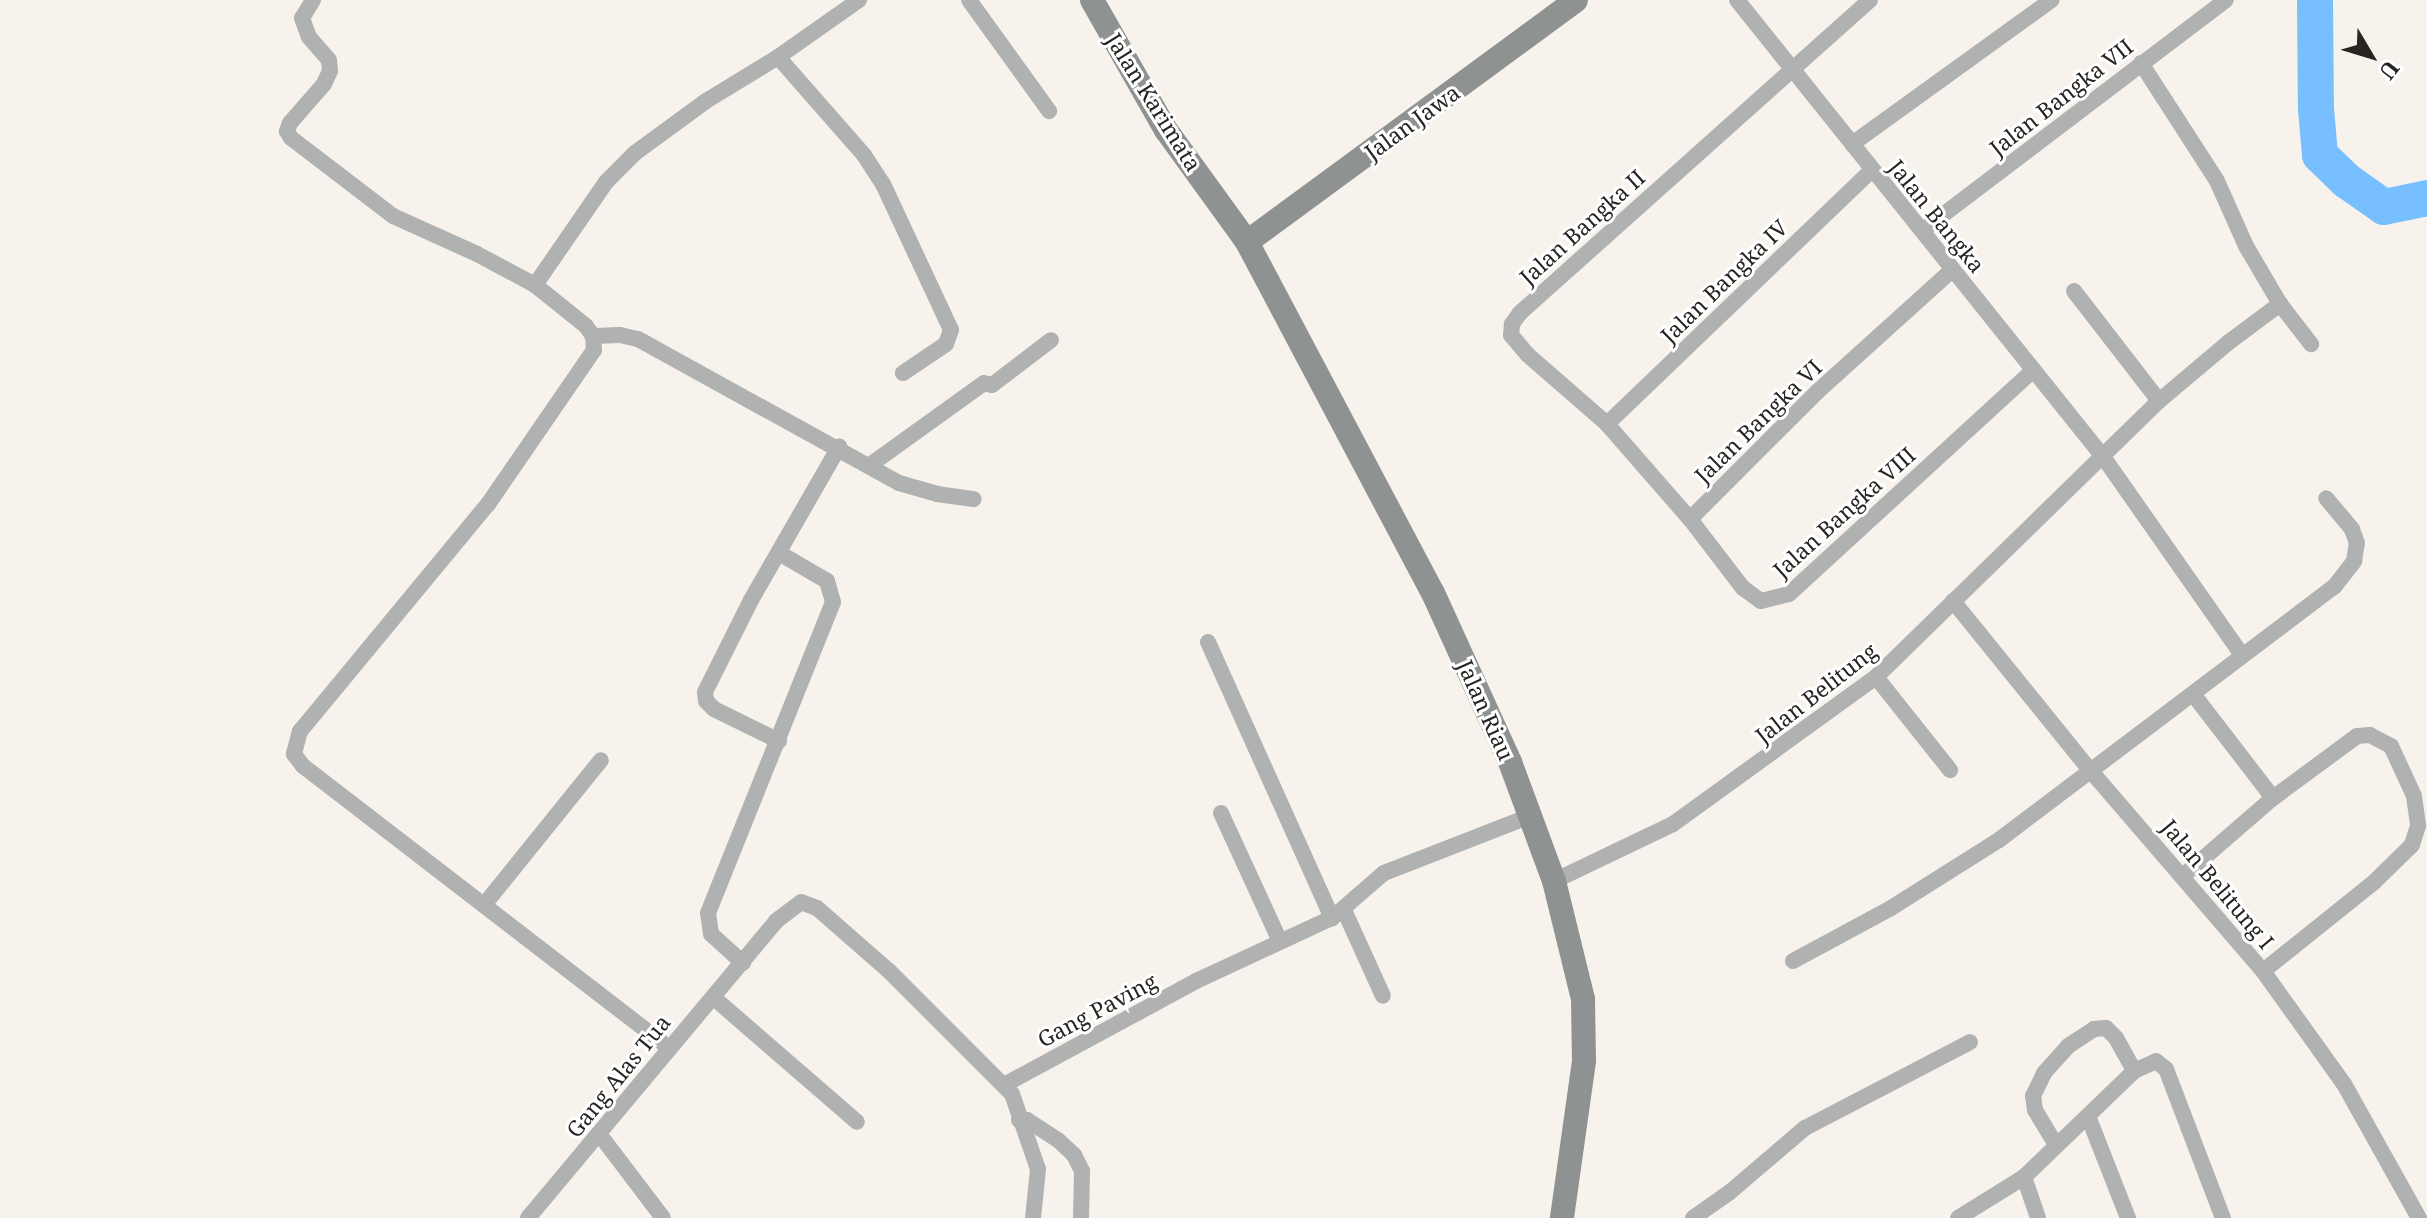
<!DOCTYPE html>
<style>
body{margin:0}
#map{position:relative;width:2427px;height:1218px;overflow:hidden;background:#f8f2ec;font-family:"Noto Serif",serif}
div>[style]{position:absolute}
.river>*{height:36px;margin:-18px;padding:0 18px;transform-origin:18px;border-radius:18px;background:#77bffe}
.street>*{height:16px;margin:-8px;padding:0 8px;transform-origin:8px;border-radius:8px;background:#afb2b1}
.secondary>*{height:24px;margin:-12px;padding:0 12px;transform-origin:12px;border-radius:12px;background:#8e9290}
span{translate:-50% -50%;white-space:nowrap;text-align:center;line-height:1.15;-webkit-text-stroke:6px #fff;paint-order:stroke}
.street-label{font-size:22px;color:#262522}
.north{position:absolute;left:2331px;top:16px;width:80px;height:80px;-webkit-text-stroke:6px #fff;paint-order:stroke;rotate:128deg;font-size:22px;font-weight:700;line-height:32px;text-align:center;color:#262522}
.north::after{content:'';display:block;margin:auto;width:28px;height:36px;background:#262522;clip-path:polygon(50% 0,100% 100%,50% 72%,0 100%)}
</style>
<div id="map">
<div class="river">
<i style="left:2315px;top:0;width:109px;rotate:89.5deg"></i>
<i style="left:2316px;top:109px;width:46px;rotate:85deg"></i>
<i style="left:2320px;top:155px;width:37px;rotate:44deg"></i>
<i style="left:2347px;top:181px;width:45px;rotate:35.1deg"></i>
<i style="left:2384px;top:207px;width:44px;rotate:-11.8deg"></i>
</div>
<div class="street">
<i style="left:313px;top:0;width:21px;rotate:121deg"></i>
<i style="left:302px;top:18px;width:20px;rotate:70deg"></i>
<i style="left:309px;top:37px;width:30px;rotate:49deg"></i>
<i style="left:329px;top:60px;width:11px;rotate:85deg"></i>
<i style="left:330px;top:71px;width:14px;rotate:115deg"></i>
<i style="left:324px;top:84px;width:52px;rotate:131.1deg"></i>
<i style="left:290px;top:123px;width:9px;rotate:111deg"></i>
<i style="left:287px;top:131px;width:8px;rotate:60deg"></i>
<i style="left:291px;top:138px;width:128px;rotate:37.4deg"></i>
<i style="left:393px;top:216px;width:92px;rotate:24.3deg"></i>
<i style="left:477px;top:254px;width:66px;rotate:28.1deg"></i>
<i style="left:535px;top:285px;width:65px;rotate:38.8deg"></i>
<i style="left:586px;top:326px;width:12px;rotate:55deg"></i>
<i style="left:593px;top:336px;width:14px;rotate:86deg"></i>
<i style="left:594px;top:350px;width:187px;rotate:124.5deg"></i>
<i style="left:488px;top:504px;width:295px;rotate:129.6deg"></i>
<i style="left:300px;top:731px;width:24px;rotate:105deg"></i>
<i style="left:294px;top:754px;width:15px;rotate:53deg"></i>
<i style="left:303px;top:766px;width:461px;rotate:37.6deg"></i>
<i style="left:969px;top:0;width:137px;rotate:54.2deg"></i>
<i style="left:1737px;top:0;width:587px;rotate:51.29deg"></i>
<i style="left:2104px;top:458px;width:239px;rotate:55deg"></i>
<i style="left:1870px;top:0;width:470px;rotate:138.2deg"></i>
<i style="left:1520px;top:313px;width:14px;rotate:126deg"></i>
<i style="left:1512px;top:324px;width:11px;rotate:95deg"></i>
<i style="left:1511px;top:335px;width:26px;rotate:50deg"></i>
<i style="left:1528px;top:355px;width:105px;rotate:41.1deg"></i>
<i style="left:1607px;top:424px;width:126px;rotate:48.9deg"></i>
<i style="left:1690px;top:519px;width:87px;rotate:52.5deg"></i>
<i style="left:1743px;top:588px;width:22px;rotate:36deg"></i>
<i style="left:1761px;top:601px;width:29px;rotate:-14deg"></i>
<i style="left:1789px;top:594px;width:330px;rotate:-42.5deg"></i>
<i style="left:778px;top:57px;width:130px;rotate:48.7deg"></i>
<i style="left:864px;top:155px;width:35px;rotate:57deg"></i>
<i style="left:883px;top:184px;width:161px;rotate:65deg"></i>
<i style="left:951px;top:330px;width:15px;rotate:110deg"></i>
<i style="left:946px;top:344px;width:52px;rotate:146deg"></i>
<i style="left:2141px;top:63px;width:140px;rotate:57.2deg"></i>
<i style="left:2217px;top:181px;width:71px;rotate:66deg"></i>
<i style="left:2246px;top:246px;width:67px;rotate:59.6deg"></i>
<i style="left:2280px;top:304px;width:51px;rotate:52.2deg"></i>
<i style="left:1852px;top:144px;width:246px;rotate:-35.8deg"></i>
<i style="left:1923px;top:230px;width:380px;rotate:-37.2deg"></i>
<i style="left:535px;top:285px;width:125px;rotate:-55.4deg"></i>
<i style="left:606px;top:182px;width:41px;rotate:-45deg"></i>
<i style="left:635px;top:153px;width:88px;rotate:-36.2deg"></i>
<i style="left:706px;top:101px;width:84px;rotate:-31.4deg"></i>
<i style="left:778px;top:57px;width:99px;rotate:-35.1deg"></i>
<i style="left:2074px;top:291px;width:139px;rotate:52.3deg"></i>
<i style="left:593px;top:336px;width:27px;rotate:-2deg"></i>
<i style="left:620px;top:335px;width:18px;rotate:13deg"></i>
<i style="left:638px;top:339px;width:298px;rotate:28.9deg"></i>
<i style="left:899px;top:483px;width:40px;rotate:16deg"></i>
<i style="left:937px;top:494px;width:37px;rotate:8deg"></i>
<i style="left:1607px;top:424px;width:367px;rotate:-43.8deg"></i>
<i style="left:870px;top:465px;width:140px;rotate:-35.7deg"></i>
<i style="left:984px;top:383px;width:8px;rotate:14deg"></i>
<i style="left:992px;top:385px;width:74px;rotate:-37.3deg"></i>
<i style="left:1690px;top:519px;width:180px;rotate:-45deg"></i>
<i style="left:1817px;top:392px;width:182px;rotate:-42.1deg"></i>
<i style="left:1953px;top:601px;width:218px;rotate:51deg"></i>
<i style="left:2090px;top:770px;width:265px;rotate:49.3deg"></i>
<i style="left:2263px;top:971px;width:139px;rotate:54.4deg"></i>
<i style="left:2344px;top:1084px;width:154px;rotate:60.8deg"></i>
<i style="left:1208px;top:642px;width:303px;rotate:65.8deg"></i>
<i style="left:1876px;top:677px;width:119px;rotate:51.5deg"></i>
<i style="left:2193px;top:694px;width:131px;rotate:52.4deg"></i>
<i style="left:779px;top:741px;width:72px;rotate:-153.8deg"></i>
<i style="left:714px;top:709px;width:11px;rotate:-135deg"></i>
<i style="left:706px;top:701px;width:9px;rotate:-96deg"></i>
<i style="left:705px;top:692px;width:103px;rotate:-63.4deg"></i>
<i style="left:751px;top:600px;width:177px;rotate:-60.1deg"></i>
<i style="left:1221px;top:813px;width:141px;rotate:65.3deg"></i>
<i style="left:2184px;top:875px;width:118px;rotate:-40.9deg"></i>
<i style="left:2273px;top:798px;width:104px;rotate:-36.4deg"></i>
<i style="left:2357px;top:736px;width:13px;rotate:-4deg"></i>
<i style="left:2370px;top:735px;width:24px;rotate:28deg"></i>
<i style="left:2391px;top:746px;width:55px;rotate:65.3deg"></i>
<i style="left:2414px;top:796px;width:30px;rotate:82deg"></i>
<i style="left:2418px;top:826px;width:20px;rotate:108deg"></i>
<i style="left:2412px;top:845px;width:54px;rotate:135.7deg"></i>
<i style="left:2373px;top:883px;width:141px;rotate:141.3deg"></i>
<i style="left:1554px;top:881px;width:132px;rotate:-25.6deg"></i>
<i style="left:1673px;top:824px;width:251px;rotate:-35.9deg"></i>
<i style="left:1876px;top:677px;width:395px;rotate:-44.3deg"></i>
<i style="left:2159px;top:401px;width:92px;rotate:-40.1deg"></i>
<i style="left:2229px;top:342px;width:64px;rotate:-36.7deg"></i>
<i style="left:484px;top:905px;width:186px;rotate:-51.1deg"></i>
<i style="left:1344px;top:910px;width:94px;rotate:65.6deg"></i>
<i style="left:1793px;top:961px;width:111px;rotate:-28.4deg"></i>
<i style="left:1891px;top:908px;width:128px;rotate:-32.2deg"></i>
<i style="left:1999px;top:840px;width:420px;rotate:-37.1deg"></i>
<i style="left:2334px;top:587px;width:33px;rotate:-52deg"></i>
<i style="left:2354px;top:561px;width:18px;rotate:-81deg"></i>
<i style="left:2357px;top:543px;width:15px;rotate:-110deg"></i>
<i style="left:2352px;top:529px;width:40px;rotate:-130deg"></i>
<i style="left:743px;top:963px;width:43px;rotate:-137.8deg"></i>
<i style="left:711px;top:934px;width:21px;rotate:-98deg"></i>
<i style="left:708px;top:913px;width:335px;rotate:-68.1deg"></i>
<i style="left:833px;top:602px;width:22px;rotate:-106deg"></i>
<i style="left:827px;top:581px;width:56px;rotate:-149.7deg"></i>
<i style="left:714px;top:998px;width:189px;rotate:40.9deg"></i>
<i style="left:1004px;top:1085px;width:218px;rotate:-28.4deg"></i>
<i style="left:1196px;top:981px;width:150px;rotate:-24.9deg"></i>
<i style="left:1332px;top:918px;width:69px;rotate:-40.9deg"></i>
<i style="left:1384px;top:873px;width:157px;rotate:-21.3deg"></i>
<i style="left:2088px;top:1116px;width:110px;rotate:68.6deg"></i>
<i style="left:1019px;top:1120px;width:8px"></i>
<i style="left:1027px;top:1120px;width:37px;rotate:33deg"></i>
<i style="left:1058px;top:1140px;width:22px;rotate:43deg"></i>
<i style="left:1074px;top:1155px;width:18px;rotate:63deg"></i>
<i style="left:1082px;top:1171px;width:47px;rotate:91.2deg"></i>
<i style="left:600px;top:1135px;width:104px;rotate:52.8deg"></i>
<i style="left:2056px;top:1145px;width:41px;rotate:-121deg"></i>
<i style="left:2035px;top:1110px;width:14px;rotate:-98deg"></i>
<i style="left:2033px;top:1096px;width:25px;rotate:-64deg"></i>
<i style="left:2044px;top:1073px;width:36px;rotate:-48deg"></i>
<i style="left:2068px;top:1046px;width:31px;rotate:-33deg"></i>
<i style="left:2094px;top:1029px;width:12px;rotate:-5deg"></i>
<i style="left:2106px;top:1028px;width:14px;rotate:45deg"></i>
<i style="left:2116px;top:1038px;width:38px;rotate:61deg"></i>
<i style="left:2024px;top:1177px;width:43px;rotate:71.1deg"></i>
<i style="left:528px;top:1218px;width:387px;rotate:-50.1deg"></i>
<i style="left:776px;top:921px;width:31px;rotate:-37deg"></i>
<i style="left:801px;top:902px;width:17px;rotate:21deg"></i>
<i style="left:817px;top:908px;width:96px;rotate:41.2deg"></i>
<i style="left:889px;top:971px;width:174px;rotate:45deg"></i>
<i style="left:1012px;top:1094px;width:79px;rotate:70.9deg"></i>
<i style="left:1038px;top:1169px;width:49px;rotate:95.8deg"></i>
<i style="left:1693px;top:1218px;width:45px;rotate:-35.1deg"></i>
<i style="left:1730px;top:1192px;width:99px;rotate:-40.5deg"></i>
<i style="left:1805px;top:1128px;width:186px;rotate:-27.5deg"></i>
<i style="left:1958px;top:1218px;width:78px;rotate:-31.8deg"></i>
<i style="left:2024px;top:1177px;width:153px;rotate:-43.9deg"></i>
<i style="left:2134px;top:1071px;width:24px;rotate:-24deg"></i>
<i style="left:2156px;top:1061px;width:13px;rotate:39deg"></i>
<i style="left:2166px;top:1069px;width:160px;rotate:69.1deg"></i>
</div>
<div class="secondary">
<i style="left:1092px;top:0;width:150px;rotate:60.4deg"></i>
<i style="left:1166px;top:130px;width:138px;rotate:54.1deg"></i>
<i style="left:1247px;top:242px;width:397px;rotate:62.1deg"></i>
<i style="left:1433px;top:593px;width:186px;rotate:65.5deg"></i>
<i style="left:1510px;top:762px;width:127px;rotate:69.7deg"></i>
<i style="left:1554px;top:881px;width:122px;rotate:76.2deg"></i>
<i style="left:1583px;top:999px;width:62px;rotate:89.1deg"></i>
<i style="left:1584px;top:1061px;width:159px;rotate:98deg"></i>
<i style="left:1247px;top:242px;width:408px;rotate:-36.3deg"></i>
</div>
<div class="street-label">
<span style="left:2061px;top:97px;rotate:-38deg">Jalan Bangka VII</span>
<span style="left:1154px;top:102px;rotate:58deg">Jalan Karimata</span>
<span style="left:1412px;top:122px;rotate:-36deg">Jalan Jawa</span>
<span style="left:1937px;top:216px;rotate:51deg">Jalan Bangka</span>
<span style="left:1582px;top:227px;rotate:-42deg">Jalan Bangka II</span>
<span style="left:1724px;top:281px;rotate:-44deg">Jalan Bangka IV</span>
<span style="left:1758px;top:421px;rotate:-44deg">Jalan Bangka VI</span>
<span style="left:1844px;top:512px;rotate:-42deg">Jalan Bangka VIII</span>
<span style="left:1816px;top:693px;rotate:-38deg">Jalan Belitung</span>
<span style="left:1486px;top:710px;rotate:66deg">Jalan Riau</span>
<span style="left:2218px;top:884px;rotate:50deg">Jalan Belitung I</span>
<span style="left:1097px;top:1010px;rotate:-28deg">Gang Paving</span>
<span style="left:618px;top:1076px;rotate:-51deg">Gang Alas Tua</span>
</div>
<div class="north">U</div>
</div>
